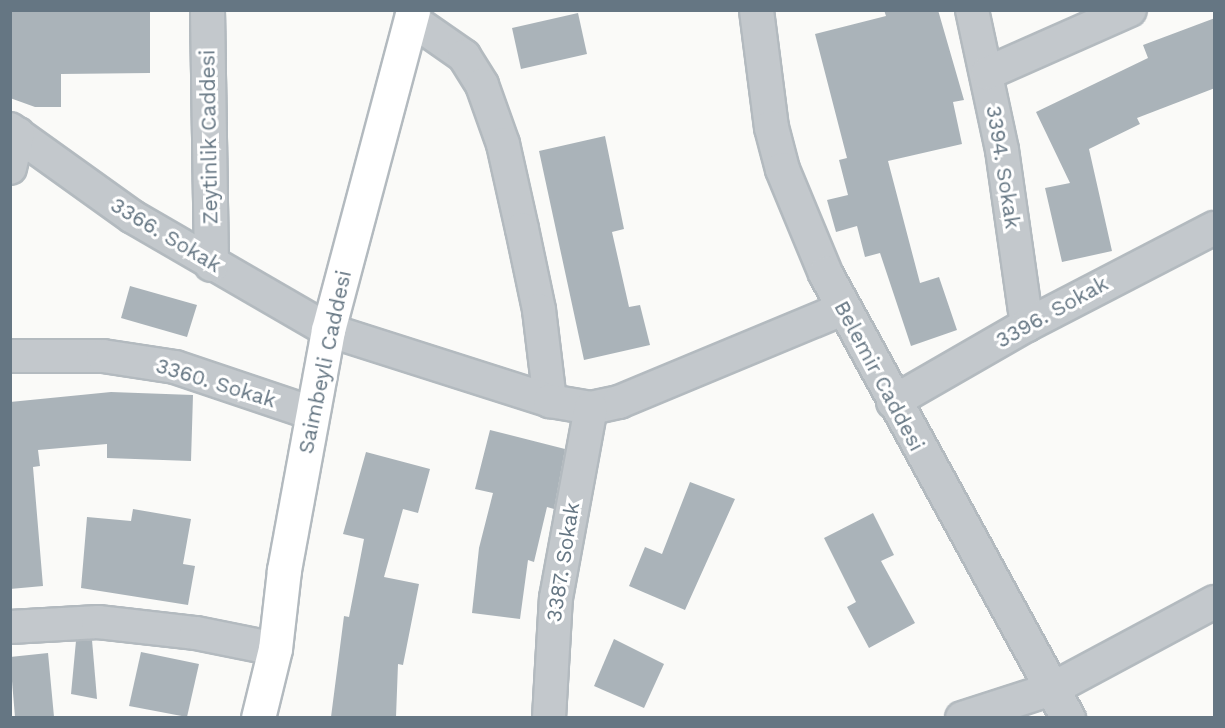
<!DOCTYPE html>
<style>
body{margin:0}
#map{position:relative;width:1225px;height:728px;overflow:hidden;background:#fafaf8;font-family:"Work Sans",sans-serif}
div>[style]{position:absolute}
.building>*{inset:0;background:#aab3b9}
.roads{filter:drop-shadow(2px 0 #b3babf) drop-shadow(-2px 0 #b3babf) drop-shadow(0 2px #b3babf) drop-shadow(0 -2px #b3babf)}
.minor>*{height:32px;margin:-16px;padding:0 16px;transform-origin:16px;border-radius:16px;background:#c3c8cc}
.tertiary>*{height:33px;margin:-16.5px;padding:0 16.5px;transform-origin:16.5px;border-radius:16.5px;background:#c3c8cc}
.secondary>*{height:33px;margin:-16.5px;padding:0 16.5px;transform-origin:16.5px;border-radius:16.5px;background:#fff}
span{translate:-50% -50%;white-space:nowrap;text-align:center;line-height:1.15;-webkit-text-stroke:6px #fff;paint-order:stroke}
.street-label{font-size:21px;color:#657683}
.frame{position:absolute;inset:0;border:12px solid #657683;pointer-events:none}
</style>
<div id="map">
<div class="building">
<i style="clip-path:polygon(10px 10px,150px 10px,150px 73px,61px 74px,61px 107px,35px 107px,10px 98px)"></i>
<i style="clip-path:polygon(884px 10px,938px 10px,964px 100px,953px 102px,962px 144px,888px 161px,920px 283px,939px 277px,957px 330px,911px 346px,880px 253px,865px 257px,857px 226px,836px 232px,827px 200px,848px 195px,839px 160px,847px 158px,815px 34px,886px 16px)"></i>
<i style="clip-path:polygon(578px 13px,587px 54px,521px 69px,512px 28px)"></i>
<i style="clip-path:polygon(1215px 18px,1215px 88px,1137px 118px,1140px 124px,1089px 149px,1112px 251px,1062px 262px,1045px 188px,1070px 183px,1036px 112px,1148px 58px,1143px 45px)"></i>
<i style="clip-path:polygon(605px 136px,624px 229px,612px 232px,629px 307px,640px 305px,650px 345px,584px 360px,539px 151px)"></i>
<i style="clip-path:polygon(130px 286px,197px 305px,187px 337px,121px 318px)"></i>
<i style="clip-path:polygon(111px 392px,193px 395px,191px 461px,107px 458px,107px 444px,38px 450px,40px 466px,33px 467px,43px 586px,10px 589px,10px 402px)"></i>
<i style="clip-path:polygon(490px 430px,565px 449px,554px 509px,547px 507px,534px 562px,528px 560px,520px 619px,472px 613px,479px 548px,493px 493px,475px 489px)"></i>
<i style="clip-path:polygon(366px 452px,430px 469px,418px 513px,403px 509px,384px 577px,419px 584px,403px 665px,398px 664px,396px 717px,331px 717px,344px 616px,349px 617px,364px 539px,343px 534px)"></i>
<i style="clip-path:polygon(690px 482px,735px 499px,685px 610px,629px 586px,645px 547px,662px 554px)"></i>
<i style="clip-path:polygon(133px 509px,191px 519px,183px 564px,195px 566px,188px 605px,81px 588px,87px 517px,131px 521px)"></i>
<i style="clip-path:polygon(873px 513px,894px 555px,881px 561px,915px 623px,869px 648px,847px 607px,856px 602px,824px 538px)"></i>
<i style="clip-path:polygon(614px 639px,664px 664px,644px 708px,594px 686px)"></i>
<i style="clip-path:polygon(92px 640px,97px 699px,71px 694px,76px 641px)"></i>
<i style="clip-path:polygon(141px 652px,199px 664px,187px 717px,129px 706px)"></i>
<i style="clip-path:polygon(48px 653px,54px 717px,15px 717px,10px 657px)"></i>
</div>
<div class="roads">
<div class="minor">
<i style="left:972px;top:10px;width:143px;rotate:77.9deg"></i>
<i style="left:1002px;top:150px;width:177px;rotate:81.9deg"></i>
<i style="left:411px;top:19px;width:65px;rotate:34.9deg"></i>
<i style="left:464px;top:56px;width:34px;rotate:58deg"></i>
<i style="left:482px;top:85px;width:63px;rotate:70.4deg"></i>
<i style="left:503px;top:144px;width:87px;rotate:77.4deg"></i>
<i style="left:522px;top:229px;width:83px;rotate:78.1deg"></i>
<i style="left:539px;top:310px;width:92px;rotate:83.1deg"></i>
<i style="left:988px;top:73px;width:155px;rotate:-23.9deg"></i>
<i style="left:10px;top:129px;width:151px;rotate:35.6deg"></i>
<i style="left:133px;top:217px;width:225px;rotate:30.1deg"></i>
<i style="left:328px;top:330px;width:233px;rotate:17.7deg"></i>
<i style="left:550px;top:401px;width:42px;rotate:9.7deg"></i>
<i style="left:591px;top:408px;width:29px;rotate:-12deg"></i>
<i style="left:619px;top:402px;width:242px;rotate:-22.6deg"></i>
<i style="left:10px;top:168px;width:35px;rotate:-77deg"></i>
<i style="left:10px;top:356px;width:93px"></i>
<i style="left:103px;top:356px;width:73px;rotate:8.7deg"></i>
<i style="left:175px;top:367px;width:145px;rotate:18.6deg"></i>
<i style="left:893px;top:402px;width:155px;rotate:-29.9deg"></i>
<i style="left:1027px;top:325px;width:211px;rotate:-27.4deg"></i>
<i style="left:10px;top:627px;width:88px;rotate:-3.3deg"></i>
<i style="left:98px;top:622px;width:99px;rotate:6.4deg"></i>
<i style="left:196px;top:633px;width:81px;rotate:11.4deg"></i>
<i style="left:549px;top:718px;width:120px;rotate:-86.7deg"></i>
<i style="left:556px;top:598px;width:193px;rotate:-79.6deg"></i>
<i style="left:962px;top:718px;width:95px;rotate:-17.9deg"></i>
<i style="left:1052px;top:689px;width:184px;rotate:-28.2deg"></i>
</div>
<div class="tertiary">
<i style="left:207px;top:10px;width:254px;rotate:89.1deg"></i>
<i style="left:756px;top:10px;width:118px;rotate:82.7deg"></i>
<i style="left:771px;top:127px;width:43px;rotate:75.3deg"></i>
<i style="left:782px;top:169px;width:113px;rotate:67.5deg"></i>
<i style="left:825px;top:273px;width:507px;rotate:61.36deg"></i>
</div>
<div class="secondary">
<i style="left:258px;top:718px;width:71px;rotate:-76.2deg"></i>
<i style="left:275px;top:649px;width:80px;rotate:-83.5deg"></i>
<i style="left:284px;top:570px;width:244px;rotate:-79.6deg"></i>
<i style="left:328px;top:330px;width:331px;rotate:-75.1deg"></i>
</div>
</div>
<div class="street-label">
<span style="left:209px;top:137px;rotate:-91deg">Zeytinlik Caddesi</span>
<span style="left:1003px;top:167px;rotate:81deg">3394. Sokak</span>
<span style="left:166px;top:235px;rotate:31deg">3366. Sokak</span>
<span style="left:1052px;top:312px;rotate:-29deg">3396. Sokak</span>
<span style="left:325px;top:362px;rotate:-78deg">Saimbeyli Caddesi</span>
<span style="left:879px;top:376px;rotate:62deg">Belemir Caddesi</span>
<span style="left:216px;top:383px;rotate:17deg">3360. Sokak</span>
<span style="left:563px;top:562px;rotate:-81deg">3387. Sokak</span>
</div>
<div class="frame"></div>
</div>
